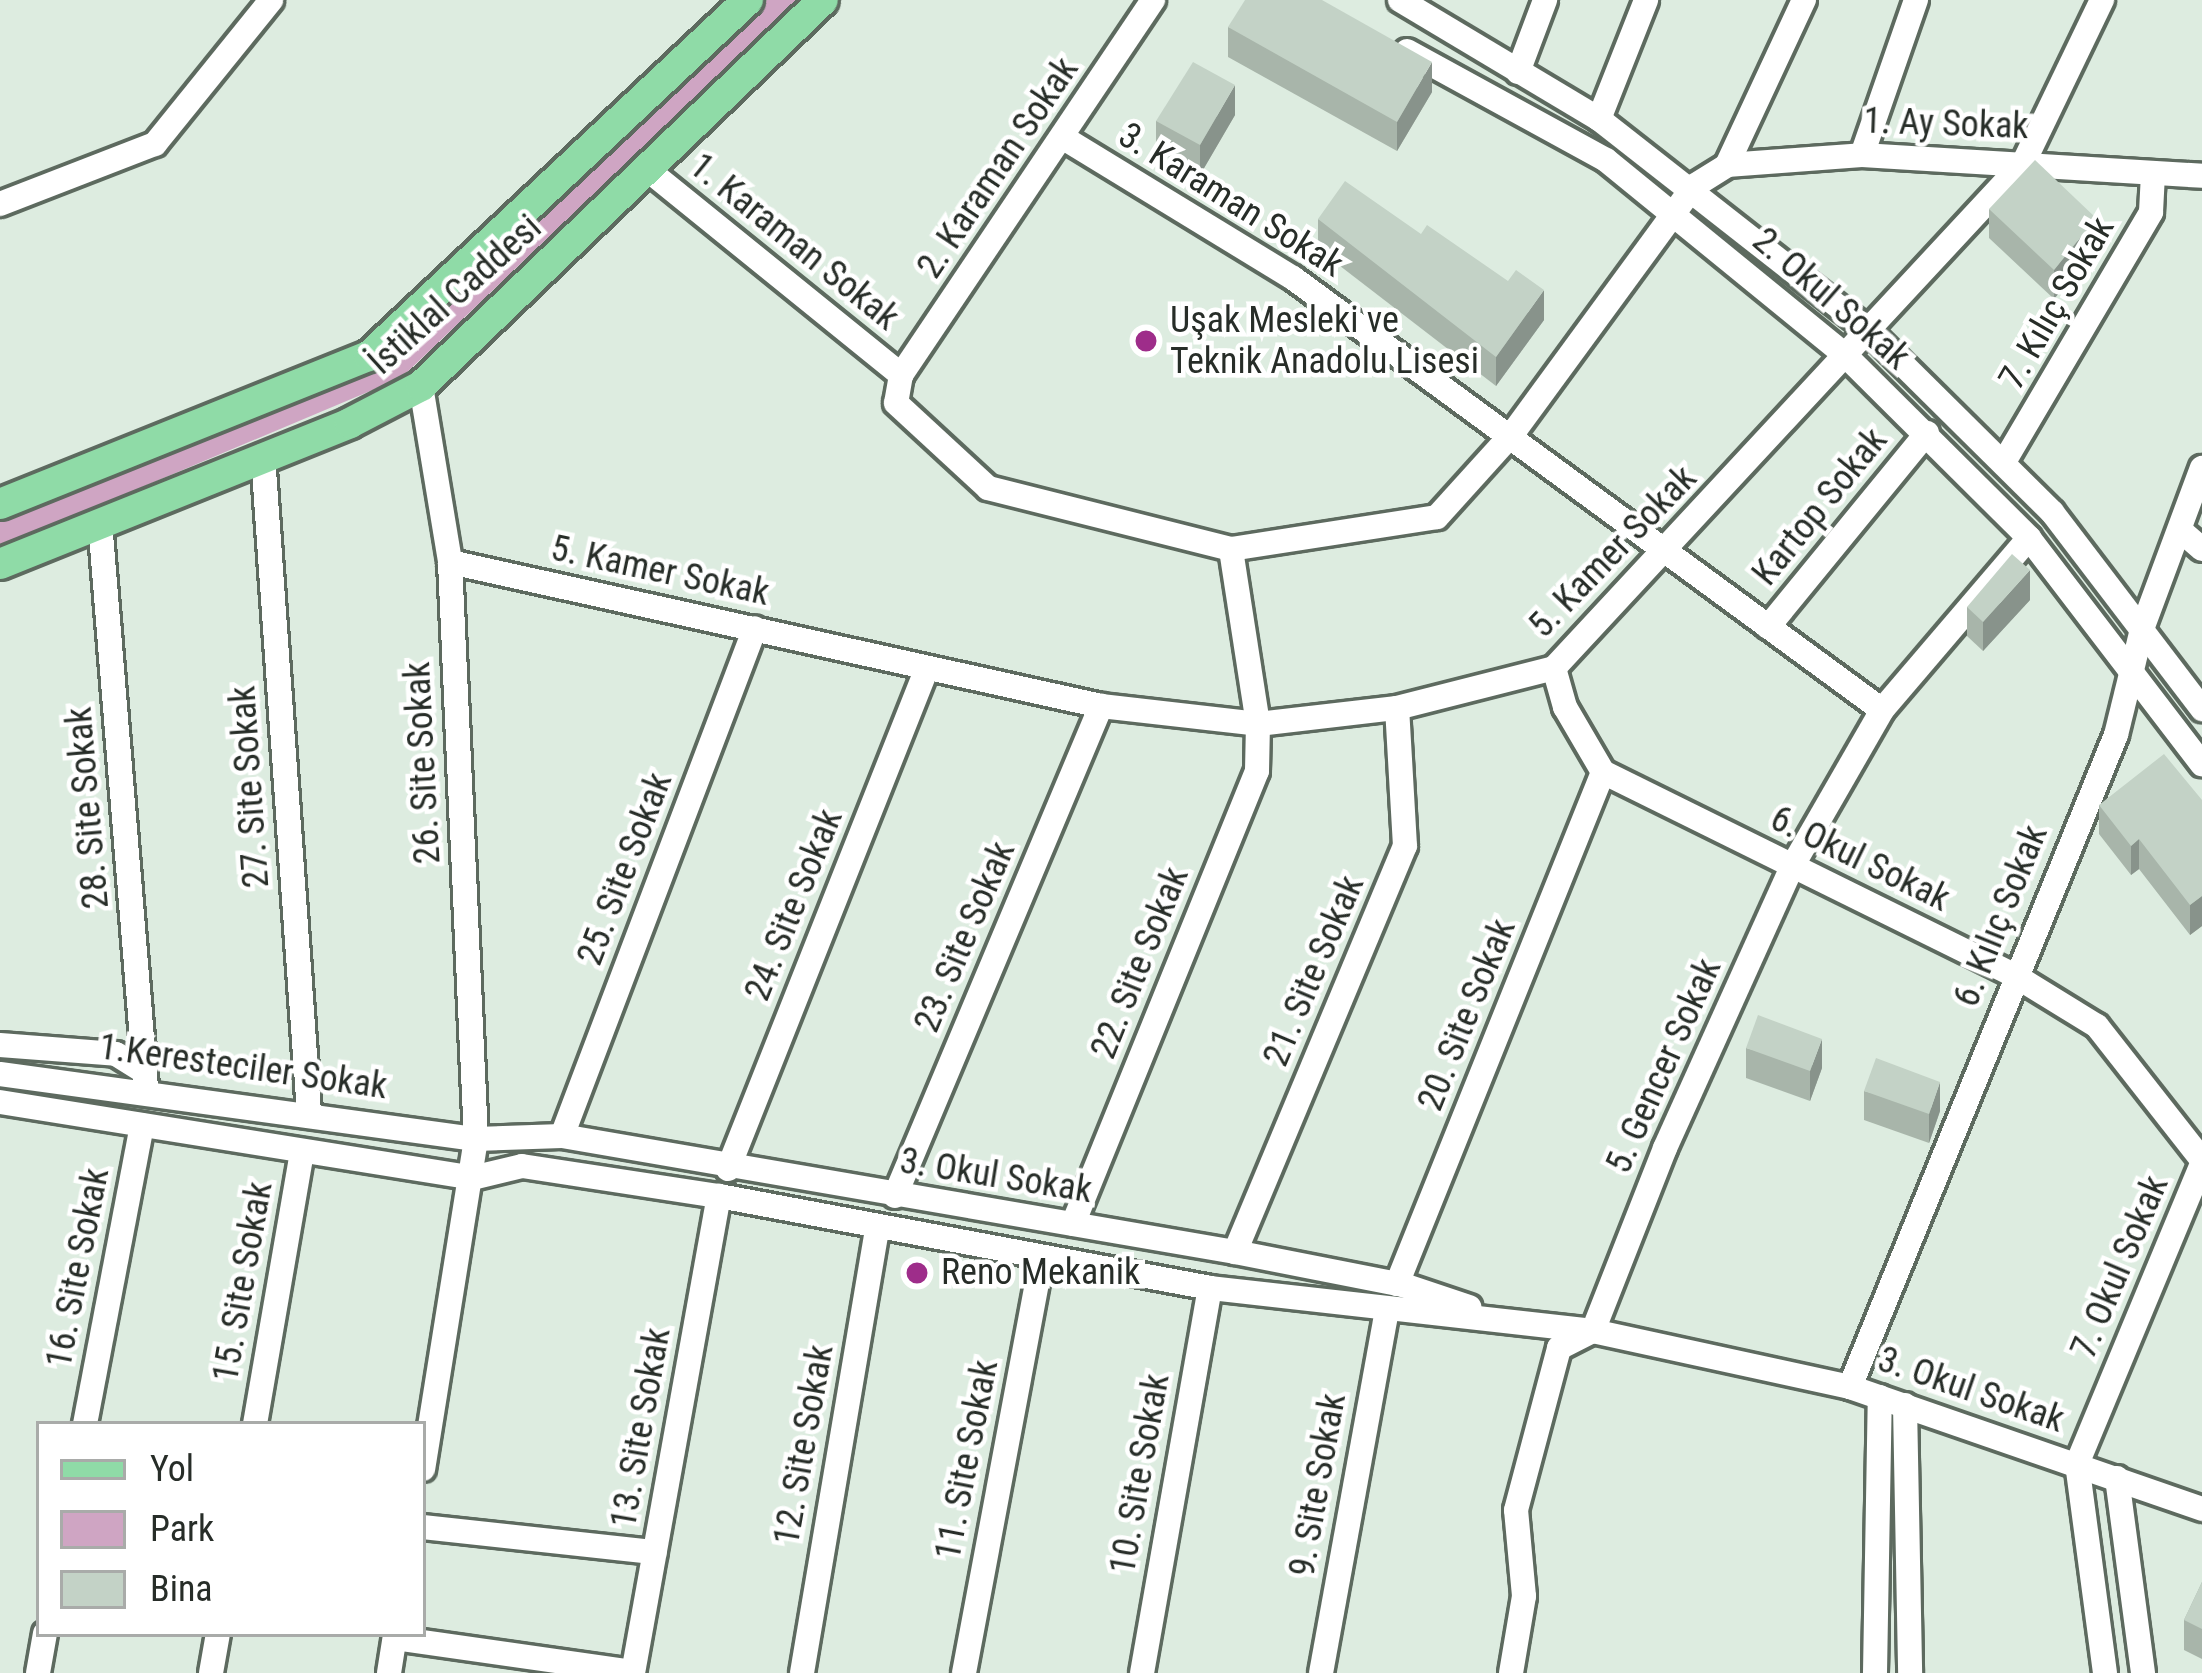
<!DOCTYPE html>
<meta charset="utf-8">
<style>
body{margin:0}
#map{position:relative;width:2202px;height:1673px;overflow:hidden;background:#ddece0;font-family:"Roboto Condensed",sans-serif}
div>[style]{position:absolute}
.green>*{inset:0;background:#cfa5c3}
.roads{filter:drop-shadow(3px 0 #5d6a5f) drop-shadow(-3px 0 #5d6a5f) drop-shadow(0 3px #5d6a5f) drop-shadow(0 -3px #5d6a5f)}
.minor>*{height:24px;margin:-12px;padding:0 12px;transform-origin:12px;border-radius:12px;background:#fff}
.major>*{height:30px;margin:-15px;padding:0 15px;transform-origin:15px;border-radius:15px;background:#8fdba7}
.wall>*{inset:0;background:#a8b5aa}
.shaded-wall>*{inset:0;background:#88938b}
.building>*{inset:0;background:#c3d2c6}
.dots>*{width:33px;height:33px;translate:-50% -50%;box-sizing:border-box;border:6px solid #fff;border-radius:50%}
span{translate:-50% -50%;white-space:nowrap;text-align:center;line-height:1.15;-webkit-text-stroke:9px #fff;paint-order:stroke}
.street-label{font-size:36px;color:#272d28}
.poi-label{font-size:36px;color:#272d28}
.left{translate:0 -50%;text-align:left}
.legend{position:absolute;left:36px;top:1421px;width:390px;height:216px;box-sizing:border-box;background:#fff;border:3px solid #a9aba9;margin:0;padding:15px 21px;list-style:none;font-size:36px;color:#272d28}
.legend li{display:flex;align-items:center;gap:24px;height:60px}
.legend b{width:60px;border:3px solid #a9aba9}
</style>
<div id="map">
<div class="green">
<i style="clip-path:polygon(767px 0,797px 0,401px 378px,0 547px,0 521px,397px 355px)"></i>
</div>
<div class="roads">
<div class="minor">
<i style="left:1400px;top:0;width:232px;rotate:30.9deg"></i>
<i style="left:1599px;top:119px;width:342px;rotate:38.1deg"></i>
<i style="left:1868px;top:330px;width:259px;rotate:44.7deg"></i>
<i style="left:2052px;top:512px;width:248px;rotate:52.7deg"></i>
<i style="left:1407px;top:51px;width:227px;rotate:28.7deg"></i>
<i style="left:1606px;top:160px;width:307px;rotate:39.2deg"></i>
<i style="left:1844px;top:354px;width:261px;rotate:44.8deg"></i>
<i style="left:2029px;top:538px;width:285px;rotate:52.6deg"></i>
<i style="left:1518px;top:72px;width:77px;rotate:-69.4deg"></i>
<i style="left:1599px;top:119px;width:128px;rotate:-68.4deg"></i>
<i style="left:1062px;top:137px;width:271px;rotate:31.4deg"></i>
<i style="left:1293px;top:278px;width:730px;rotate:36.26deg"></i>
<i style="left:1862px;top:155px;width:164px;rotate:-70.8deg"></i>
<i style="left:1727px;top:165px;width:182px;rotate:-65deg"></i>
<i style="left:648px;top:170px;width:326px;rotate:39deg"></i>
<i style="left:901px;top:375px;width:28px;rotate:100deg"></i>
<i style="left:896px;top:403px;width:125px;rotate:42.7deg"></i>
<i style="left:988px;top:488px;width:251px;rotate:14.1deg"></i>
<i style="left:1231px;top:549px;width:208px;rotate:-8.8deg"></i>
<i style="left:1437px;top:517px;width:113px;rotate:-47.9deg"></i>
<i style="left:1513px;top:433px;width:306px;rotate:-53.8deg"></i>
<i style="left:1694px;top:186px;width:39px;rotate:-32deg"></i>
<i style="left:1727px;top:165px;width:135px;rotate:-4.2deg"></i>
<i style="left:1862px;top:155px;width:341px;rotate:3.5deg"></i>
<i style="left:0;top:204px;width:166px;rotate:-21.2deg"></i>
<i style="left:155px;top:144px;width:185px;rotate:-51.1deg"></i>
<i style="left:901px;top:375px;width:452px;rotate:-56.1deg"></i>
<i style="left:421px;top:386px;width:178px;rotate:80.6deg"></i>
<i style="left:450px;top:562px;width:578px;rotate:87.42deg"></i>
<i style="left:476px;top:1139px;width:334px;rotate:99.1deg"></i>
<i style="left:263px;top:456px;width:658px;rotate:85.99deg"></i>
<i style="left:2004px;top:462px;width:290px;rotate:-59.5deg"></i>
<i style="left:2151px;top:212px;width:39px;rotate:-87deg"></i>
<i style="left:100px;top:522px;width:568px;rotate:85.35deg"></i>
<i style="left:2180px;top:530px;width:29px;rotate:41deg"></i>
<i style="left:450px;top:562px;width:667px;rotate:12.47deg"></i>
<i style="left:1101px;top:706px;width:158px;rotate:6.5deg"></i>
<i style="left:1258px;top:724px;width:140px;rotate:-6.6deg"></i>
<i style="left:1397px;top:708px;width:162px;rotate:-14.3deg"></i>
<i style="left:1554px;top:668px;width:691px;rotate:-47.11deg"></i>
<i style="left:2024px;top:162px;width:180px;rotate:-64.3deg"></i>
<i style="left:1768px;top:627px;width:251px;rotate:-50.7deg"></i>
<i style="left:1554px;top:668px;width:41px;rotate:74.2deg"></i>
<i style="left:1565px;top:707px;width:75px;rotate:59.7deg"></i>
<i style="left:1603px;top:772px;width:458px;rotate:26.3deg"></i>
<i style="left:2014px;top:975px;width:97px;rotate:31.6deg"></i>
<i style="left:2097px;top:1026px;width:170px;rotate:51.9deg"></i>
<i style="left:0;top:1045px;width:116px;rotate:4.4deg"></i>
<i style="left:116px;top:1054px;width:34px;rotate:32deg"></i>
<i style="left:0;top:1074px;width:480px;rotate:7.8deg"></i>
<i style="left:476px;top:1139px;width:86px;rotate:-2deg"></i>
<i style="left:562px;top:1136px;width:683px;rotate:9.78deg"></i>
<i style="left:1235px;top:1252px;width:171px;rotate:11.1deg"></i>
<i style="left:1403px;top:1285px;width:70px;rotate:18.4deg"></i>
<i style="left:0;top:1102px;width:478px;rotate:9.1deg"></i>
<i style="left:472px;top:1178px;width:51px;rotate:-13.5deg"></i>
<i style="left:522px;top:1166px;width:199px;rotate:8.7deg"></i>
<i style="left:719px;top:1196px;width:500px;rotate:10.6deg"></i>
<i style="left:1210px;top:1288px;width:385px;rotate:6.4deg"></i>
<i style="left:1593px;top:1331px;width:263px;rotate:12.3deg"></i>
<i style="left:1850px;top:1387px;width:373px;rotate:19.1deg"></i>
<i style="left:562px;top:1136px;width:543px;rotate:-69.2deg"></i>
<i style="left:728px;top:1169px;width:539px;rotate:-68.34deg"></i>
<i style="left:895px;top:1196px;width:532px;rotate:-67.2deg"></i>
<i style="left:1073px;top:1224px;width:489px;rotate:-67.9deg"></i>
<i style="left:1257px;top:771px;width:47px;rotate:-88.8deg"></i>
<i style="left:1258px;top:724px;width:177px;rotate:-98.8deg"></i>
<i style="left:1235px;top:1252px;width:440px;rotate:-67.3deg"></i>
<i style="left:1405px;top:846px;width:138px;rotate:-93.3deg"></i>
<i style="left:1397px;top:1284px;width:552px;rotate:-68.08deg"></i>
<i style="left:1850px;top:1387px;width:704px;rotate:-67.81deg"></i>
<i style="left:2116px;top:735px;width:109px;rotate:-76.2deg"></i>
<i style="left:2142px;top:629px;width:172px;rotate:-69.6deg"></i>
<i style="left:1905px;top:1405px;width:268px;rotate:88.9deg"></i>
<i style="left:85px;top:1424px;width:304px;rotate:-79.2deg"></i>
<i style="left:255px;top:1424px;width:276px;rotate:-80.2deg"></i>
<i style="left:2117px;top:1478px;width:197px;rotate:82.4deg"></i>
<i style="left:423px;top:1527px;width:233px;rotate:6.2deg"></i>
<i style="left:395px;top:1638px;width:240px;rotate:8.1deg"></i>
<i style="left:38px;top:1673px;width:40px;rotate:-80deg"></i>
<i style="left:211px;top:1673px;width:40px;rotate:-80deg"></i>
<i style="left:389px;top:1673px;width:39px;rotate:-81deg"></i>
<i style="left:633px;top:1673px;width:485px;rotate:-79.8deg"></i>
<i style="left:802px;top:1673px;width:450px;rotate:-80.4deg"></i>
<i style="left:964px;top:1673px;width:419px;rotate:-79.4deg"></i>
<i style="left:1142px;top:1673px;width:391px;rotate:-80deg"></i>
<i style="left:1321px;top:1673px;width:369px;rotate:-79.7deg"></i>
<i style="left:1511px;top:1673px;width:78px;rotate:-80.4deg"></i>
<i style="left:1524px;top:1596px;width:86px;rotate:-95.3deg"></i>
<i style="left:1516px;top:1510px;width:168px;rotate:-75.1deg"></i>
<i style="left:1559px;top:1348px;width:38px;rotate:-27deg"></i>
<i style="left:1593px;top:1331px;width:197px;rotate:-68.5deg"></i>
<i style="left:1665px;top:1148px;width:311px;rotate:-65.7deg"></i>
<i style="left:1793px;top:865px;width:179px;rotate:-60.1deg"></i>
<i style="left:1882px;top:710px;width:226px;rotate:-49.5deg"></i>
<i style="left:1875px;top:1673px;width:276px;rotate:-89deg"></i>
<i style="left:2105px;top:1673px;width:211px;rotate:-97.6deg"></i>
<i style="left:2077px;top:1464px;width:325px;rotate:-67.4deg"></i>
</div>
<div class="major">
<i style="left:0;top:504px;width:398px;rotate:-21.9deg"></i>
<i style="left:369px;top:356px;width:520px;rotate:-43.21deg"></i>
<i style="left:0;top:564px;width:377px;rotate:-21.9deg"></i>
<i style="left:350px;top:423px;width:80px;rotate:-27.5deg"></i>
<i style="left:421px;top:386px;width:557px;rotate:-43.84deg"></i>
</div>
</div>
<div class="wall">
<i style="clip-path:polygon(1228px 27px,1432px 92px,1397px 151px,1228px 57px)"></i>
<i style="clip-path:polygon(1235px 115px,1200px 175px,1156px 150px,1156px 121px)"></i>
<i style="clip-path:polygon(1989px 209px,2096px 248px,2054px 299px,1989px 238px)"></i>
<i style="clip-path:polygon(1318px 219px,1544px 320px,1496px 386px,1318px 249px)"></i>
<i style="clip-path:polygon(2030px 600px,1983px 651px,1967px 636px,1967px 607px)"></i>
<i style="clip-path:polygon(2202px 800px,2202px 926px,2190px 935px,2139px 869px,2131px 875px,2099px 834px,2099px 805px)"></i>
<i style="clip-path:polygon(1746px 1048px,1822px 1068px,1810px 1101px,1746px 1078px)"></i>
<i style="clip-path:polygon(1864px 1091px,1940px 1111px,1929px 1143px,1864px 1120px)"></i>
<i style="clip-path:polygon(2202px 1582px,2202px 1659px,2184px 1650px,2184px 1620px)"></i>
</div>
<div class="shaded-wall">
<i style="clip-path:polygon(1432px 62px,1432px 92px,1397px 151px,1397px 122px)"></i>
<i style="clip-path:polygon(1235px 85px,1235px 115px,1200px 175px,1200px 145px)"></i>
<i style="clip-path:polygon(2096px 218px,2096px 248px,2054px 299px,2054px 270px)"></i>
<i style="clip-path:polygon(1544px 290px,1544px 320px,1496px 386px,1496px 357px)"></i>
<i style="clip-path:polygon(2030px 570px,2030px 600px,1983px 651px,1983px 622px)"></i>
<i style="clip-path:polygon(2139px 839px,2139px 869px,2131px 875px,2131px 846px)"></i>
<i style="clip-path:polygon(2202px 896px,2202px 926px,2190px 935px,2190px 905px)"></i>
<i style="clip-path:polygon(1822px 1039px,1822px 1068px,1810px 1101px,1810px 1071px)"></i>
<i style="clip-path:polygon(1940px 1082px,1940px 1111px,1929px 1143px,1929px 1114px)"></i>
</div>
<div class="building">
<i style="clip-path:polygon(1245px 0,1322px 0,1432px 62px,1397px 122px,1228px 27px)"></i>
<i style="clip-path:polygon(1193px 62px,1235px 85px,1200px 145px,1156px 121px)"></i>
<i style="clip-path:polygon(2035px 160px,2096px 218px,2054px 270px,1989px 209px)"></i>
<i style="clip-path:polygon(1345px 181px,1421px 234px,1427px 225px,1508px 281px,1516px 270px,1544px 290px,1496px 357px,1318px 219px)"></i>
<i style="clip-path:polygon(2012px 554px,2030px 570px,1983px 622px,1967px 607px)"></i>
<i style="clip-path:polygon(2164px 754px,2202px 800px,2202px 896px,2190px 905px,2139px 839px,2131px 846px,2099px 805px)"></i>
<i style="clip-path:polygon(1758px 1015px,1822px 1039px,1810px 1071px,1746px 1048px)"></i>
<i style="clip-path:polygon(1876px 1058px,1940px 1082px,1929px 1114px,1864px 1091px)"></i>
<i style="clip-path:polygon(2202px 1582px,2202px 1629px,2184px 1620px)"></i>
</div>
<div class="dots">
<i style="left:1146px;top:341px;background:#9e2d8a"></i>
<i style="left:917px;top:1273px;background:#9e2d8a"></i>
</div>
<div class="street-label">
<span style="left:1946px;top:124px;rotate:2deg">1. Ay Sokak</span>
<span style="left:998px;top:168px;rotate:-56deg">2. Karaman Sokak</span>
<span style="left:1231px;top:200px;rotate:32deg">3. Karaman Sokak</span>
<span style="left:794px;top:242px;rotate:39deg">1. Karaman Sokak</span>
<span style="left:455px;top:295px;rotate:-42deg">İstiklal Caddesi</span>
<span style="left:1831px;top:299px;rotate:41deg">2. Okul Sokak</span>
<span style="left:2057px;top:303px;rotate:-60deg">7. Kılıç Sokak</span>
<span style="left:1820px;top:507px;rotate:-51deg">Kartop Sokak</span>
<span style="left:1613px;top:552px;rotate:-46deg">5. Kamer Sokak</span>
<span style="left:660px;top:571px;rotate:12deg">5. Kamer Sokak</span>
<span style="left:423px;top:763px;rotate:-93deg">26. Site Sokak</span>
<span style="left:250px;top:787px;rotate:-94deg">27. Site Sokak</span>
<span style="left:88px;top:808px;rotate:-95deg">28. Site Sokak</span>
<span style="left:1860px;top:859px;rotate:26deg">6. Okul Sokak</span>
<span style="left:625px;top:869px;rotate:-69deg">25. Site Sokak</span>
<span style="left:794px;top:905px;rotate:-68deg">24. Site Sokak</span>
<span style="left:2001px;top:916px;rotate:-68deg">6. Kılıç Sokak</span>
<span style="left:965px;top:937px;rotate:-67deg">23. Site Sokak</span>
<span style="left:1140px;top:963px;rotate:-68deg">22. Site Sokak</span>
<span style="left:1314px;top:971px;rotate:-67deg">21. Site Sokak</span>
<span style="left:1467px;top:1015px;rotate:-68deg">20. Site Sokak</span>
<span style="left:1664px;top:1066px;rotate:-66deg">5. Gencer Sokak</span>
<span style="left:243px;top:1067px;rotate:8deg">1.Keresteciler Sokak</span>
<span style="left:996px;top:1176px;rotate:9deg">3. Okul Sokak</span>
<span style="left:2120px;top:1267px;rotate:-67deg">7. Okul Sokak</span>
<span style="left:78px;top:1268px;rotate:-79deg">16. Site Sokak</span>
<span style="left:243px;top:1282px;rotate:-80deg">15. Site Sokak</span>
<span style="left:1971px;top:1390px;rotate:19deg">3. Okul Sokak</span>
<span style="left:641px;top:1428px;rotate:-80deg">13. Site Sokak</span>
<span style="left:804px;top:1445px;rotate:-80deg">12. Site Sokak</span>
<span style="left:967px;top:1460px;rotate:-79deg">11. Site Sokak</span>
<span style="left:1140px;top:1474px;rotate:-80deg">10. Site Sokak</span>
<span style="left:1318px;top:1485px;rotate:-80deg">9. Site Sokak</span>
</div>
<div class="poi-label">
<span class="left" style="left:1170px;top:341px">Uşak Mesleki ve<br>Teknik Anadolu Lisesi</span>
<span class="left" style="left:941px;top:1273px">Reno Mekanik</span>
</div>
<ul class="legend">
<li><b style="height:15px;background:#8fdba7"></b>Yol</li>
<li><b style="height:33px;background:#cfa5c3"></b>Park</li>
<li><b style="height:33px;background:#c3d2c6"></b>Bina</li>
</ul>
</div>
